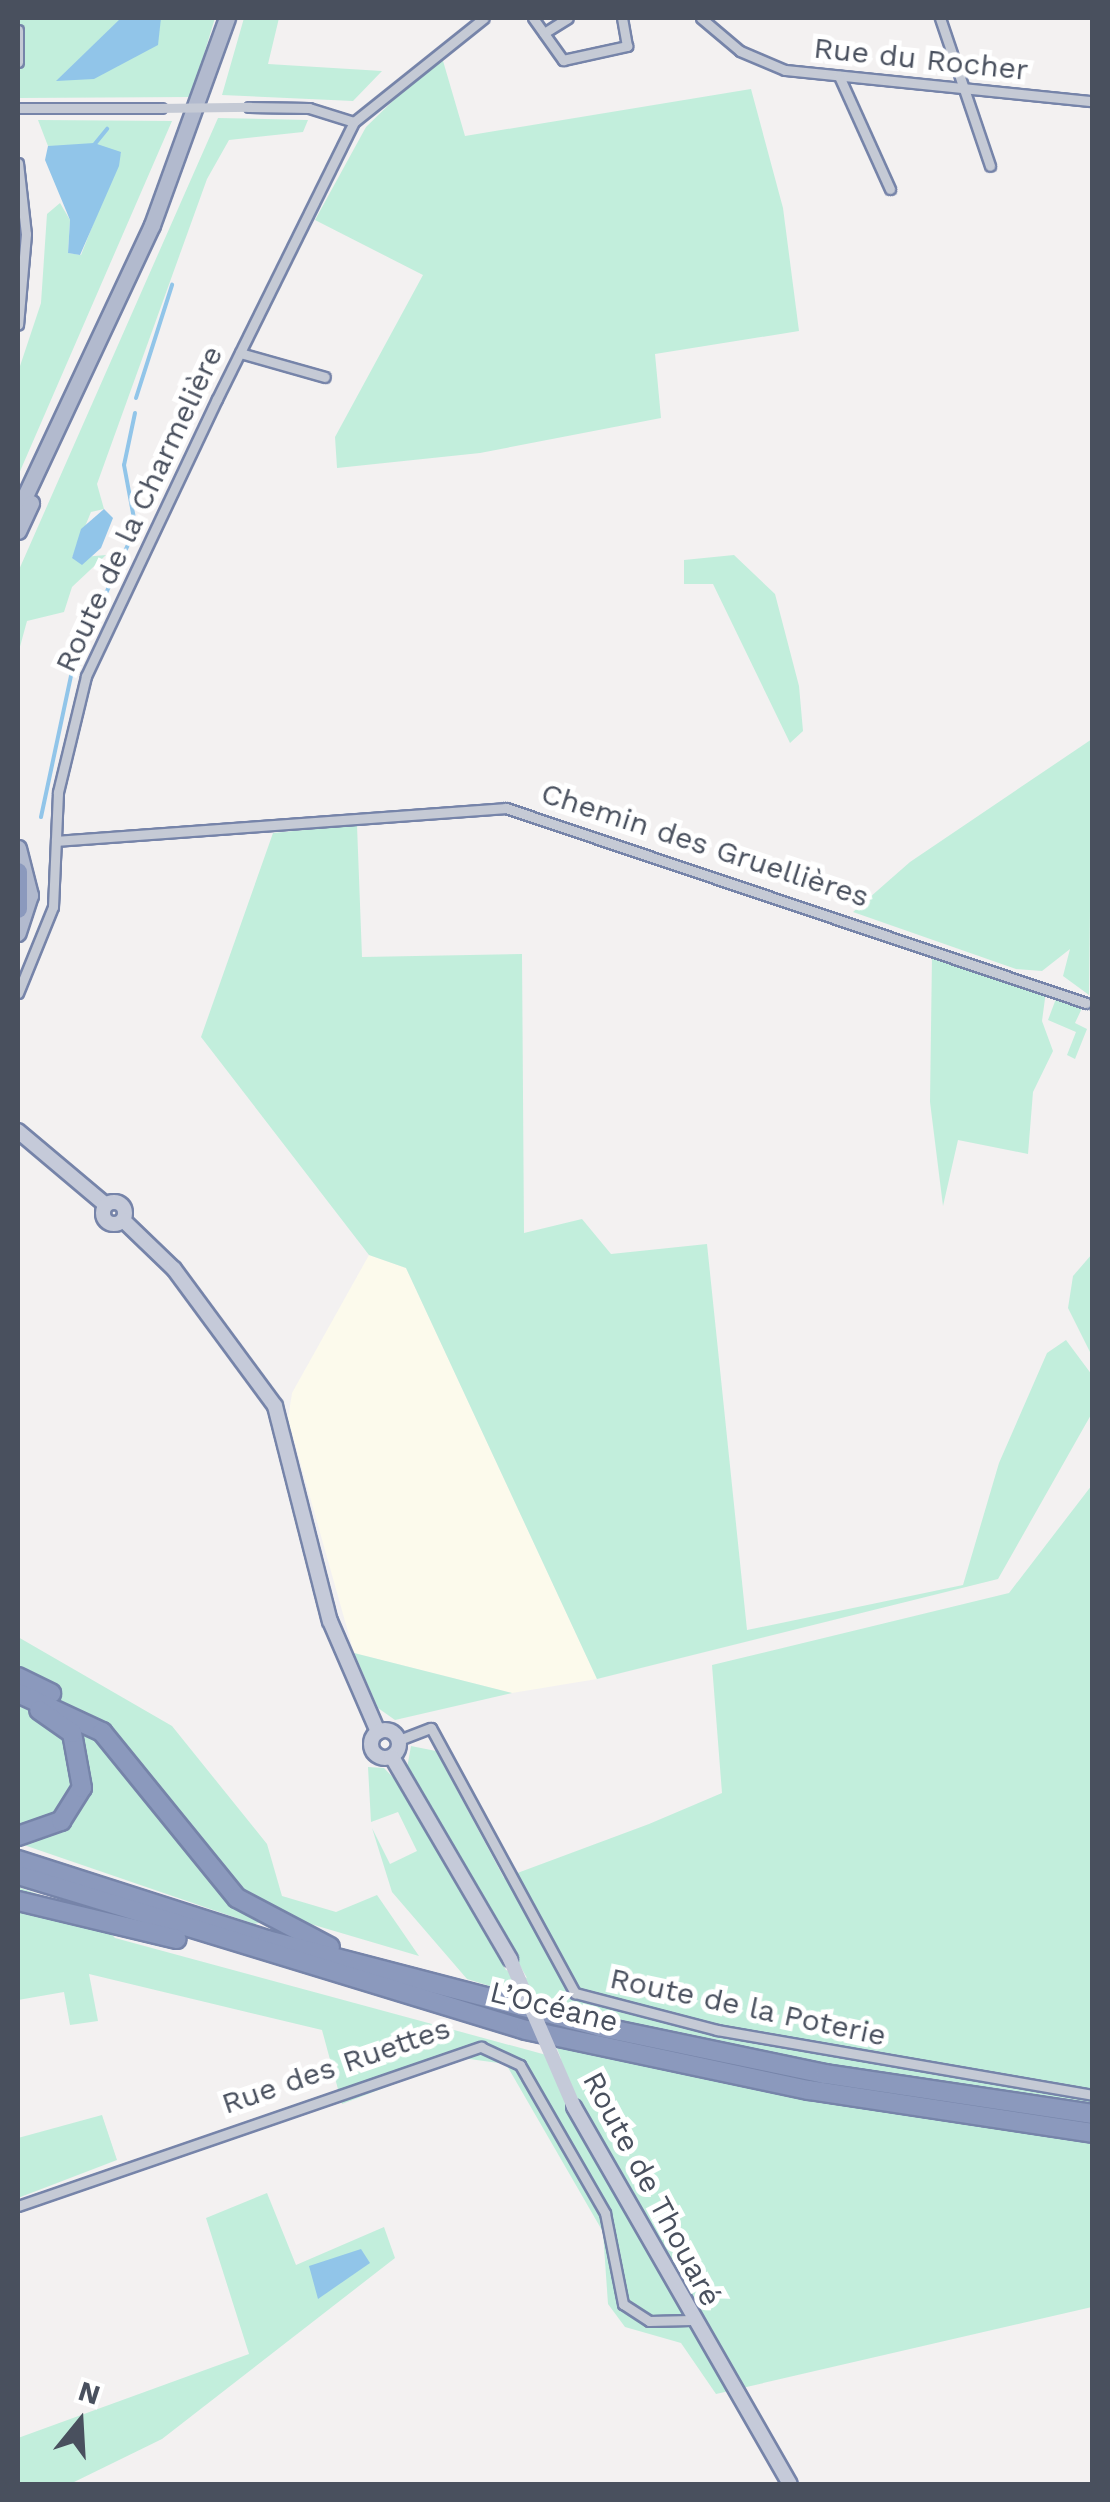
<!DOCTYPE html>
<meta charset="utf-8">
<style>
body{margin:0}
#map{position:relative;width:1110px;height:2502px;overflow:hidden;background:#f3f1f1;font-family:"Work Sans",sans-serif}
div>[style]{position:absolute}
.commercial>*{inset:0;background:#fcfaec}
.green>*{inset:0;background:#c2eedc}
.water>*{inset:0;background:#91c5e9}
.stream>*{height:4px;margin:-2px;padding:0 2px;transform-origin:2px;border-radius:2px;background:#91c5e9}
.roads{filter:drop-shadow(2px 0 #7684a9) drop-shadow(-2px 0 #7684a9) drop-shadow(0 2px #7684a9) drop-shadow(0 -2px #7684a9)}
.minor>*{height:9px;margin:-4.5px;padding:0 4.5px;transform-origin:4.5px;border-radius:4.5px;background:#c5cad5}
.secondary>*{height:14px;margin:-7px;padding:0 7px;transform-origin:7px;border-radius:7px;background:#c5cad9}
.secondary>.ring{margin:-7px;padding:0;box-sizing:content-box;background:none;border:14px solid #c5cad9;border-radius:50%}
.primary>*{height:15px;margin:-7.5px;padding:0 7.5px;transform-origin:7.5px;border-radius:7.5px;background:#b2bace}
.motorway>*{height:18px;margin:-9px;padding:0 9px;transform-origin:9px;border-radius:9px;background:#8b99bd}
.minor-bridge>*{height:9px;margin:-4.5px;padding:0 4.5px;transform-origin:4.5px;border-radius:4.5px;background:#c5cad5}
.secondary-bridge>*{height:14px;margin:-7px;padding:0 7px;transform-origin:7px;border-radius:7px;background:#c5cad9}
span{translate:-50% -50%;white-space:nowrap;text-align:center;line-height:1.15;-webkit-text-stroke:10px #fff;paint-order:stroke}
.street-label{font-size:30px;color:#49505e}
.frame{position:absolute;inset:0;border:20px solid #49505e;pointer-events:none}
.north{position:absolute;left:30px;top:2372px;width:100px;height:100px;-webkit-text-stroke:8px #fff;paint-order:stroke;rotate:18deg;font-size:28px;font-weight:700;line-height:40px;text-align:center;color:#49505e}
.north::after{content:'';display:block;margin:auto;width:35px;height:45px;background:#49505e;clip-path:polygon(50% 0,100% 100%,50% 72%,0 100%)}
</style>
<div id="map">
<div class="commercial">
<i style="clip-path:polygon(369px 1255px,406px 1268px,597px 1679px,512px 1693px,354px 1653px,288px 1419px,292px 1393px)"></i>
</div>
<div class="green">
<i style="clip-path:polygon(18px 18px,215px 18px,191px 97px,18px 98px)"></i>
<i style="clip-path:polygon(244px 18px,279px 18px,268px 64px,382px 71px,353px 101px,222px 95px)"></i>
<i style="clip-path:polygon(441px 54px,465px 136px,751px 89px,783px 208px,799px 331px,655px 354px,661px 418px,480px 453px,337px 468px,335px 437px,423px 275px,315px 220px,366px 127px)"></i>
<i style="clip-path:polygon(218px 118px,308px 120px,303px 132px,229px 140px,207px 179px,97px 484px,104px 509px,91px 512px,72px 558px,106px 555px,72px 587px,64px 612px,27px 621px,18px 654px,18px 572px)"></i>
<i style="clip-path:polygon(38px 120px,172px 121px,18px 476px,18px 372px,41px 303px,47px 214px,60px 203px,70px 220px,68px 253px,81px 255px,121px 153px,48px 146px)"></i>
<i style="clip-path:polygon(734px 555px,775px 594px,799px 686px,803px 731px,790px 743px,713px 584px,684px 584px,684px 560px)"></i>
<i style="clip-path:polygon(1092px 739px,1089px 995px,1063px 976px,1070px 949px,1042px 971px,1016px 969px,853px 912px,910px 862px)"></i>
<i style="clip-path:polygon(357px 825px,362px 957px,522px 954px,524px 1233px,582px 1219px,611px 1254px,707px 1244px,747px 1630px,963px 1585px,999px 1463px,1047px 1353px,1066px 1340px,1092px 1375px,1092px 1413px,998px 1579px,597px 1679px,406px 1268px,369px 1255px,201px 1037px,273px 833px)"></i>
<i style="clip-path:polygon(932px 956px,1046px 991px,1042px 1021px,1053px 1051px,1033px 1092px,1028px 1154px,958px 1140px,943px 1206px,930px 1102px)"></i>
<i style="clip-path:polygon(1057px 996px,1083px 1006px,1075px 1023px,1087px 1029px,1075px 1059px,1067px 1055px,1076px 1032px,1048px 1020px)"></i>
<i style="clip-path:polygon(1092px 1254px,1092px 1356px,1068px 1308px,1073px 1276px)"></i>
<i style="clip-path:polygon(1092px 1485px,1092px 2307px,716px 2394px,681px 2343px,625px 2327px,608px 2304px,603px 2232px,506px 2064px,462px 2058px,342px 2104px,322px 2030px,89px 1974px,98px 2021px,70px 2025px,64px 1992px,18px 2000px,18px 1887px,91px 1913px,115px 1938px,561px 2059px,539px 2001px,467px 1979px,392px 1892px,372px 1828px,390px 1864px,417px 1851px,398px 1812px,371px 1822px,368px 1767px,384px 1768px,404px 1789px,506px 1970px,527px 1978px,407px 1768px,411px 1746px,436px 1751px,504px 1878px,649px 1824px,722px 1793px,712px 1665px,1009px 1593px)"></i>
<i style="clip-path:polygon(18px 1637px,172px 1726px,267px 1844px,282px 1896px,336px 1912px,377px 1895px,419px 1956px,287px 1917px,254px 1924px,18px 1843px)"></i>
<i style="clip-path:polygon(354px 1653px,512px 1693px,395px 1720px,378px 1708px)"></i>
<i style="clip-path:polygon(102px 2115px,117px 2160px,18px 2198px,18px 2138px)"></i>
<i style="clip-path:polygon(267px 2193px,296px 2265px,384px 2227px,395px 2258px,162px 2439px,70px 2484px,18px 2484px,18px 2438px,249px 2354px,206px 2218px)"></i>
</div>
<div class="water">
<i style="clip-path:polygon(121px 18px,161px 18px,158px 45px,94px 79px,56px 81px)"></i>
<i style="clip-path:polygon(94px 143px,121px 152px,119px 166px,80px 255px,68px 253px,70px 220px,45px 160px,48px 146px)"></i>
<i style="clip-path:polygon(104px 509px,113px 518px,101px 548px,82px 565px,72px 558px,81px 529px)"></i>
<i style="clip-path:polygon(361px 2249px,370px 2263px,318px 2299px,309px 2266px)"></i>
</div>
<div class="stream">
<i style="left:94px;top:145px;width:21px;rotate:-51deg"></i>
<i style="left:136px;top:398px;width:119px;rotate:-72.3deg"></i>
<i style="left:135px;top:413px;width:53px;rotate:101.9deg"></i>
<i style="left:124px;top:465px;width:60px;rotate:79.4deg"></i>
<i style="left:41px;top:817px;width:154px;rotate:-78deg"></i>
<i style="left:73px;top:666px;width:145px;rotate:-65.6deg"></i>
</div>
<div class="roads">
<div class="minor">
<i style="left:533px;top:18px;width:52px;rotate:54.5deg"></i>
<i style="left:563px;top:60px;width:66px;rotate:-12.3deg"></i>
<i style="left:627px;top:46px;width:28px;rotate:-100deg"></i>
<i style="left:701px;top:18px;width:51px;rotate:40.2deg"></i>
<i style="left:740px;top:51px;width:49px;rotate:22.9deg"></i>
<i style="left:785px;top:70px;width:309px;rotate:5.8deg"></i>
<i style="left:940px;top:18px;width:156px;rotate:71.3deg"></i>
<i style="left:18px;top:30px;width:32px;rotate:90deg"></i>
<i style="left:544px;top:33px;width:28px;rotate:-32deg"></i>
<i style="left:839px;top:76px;width:124px;rotate:65.7deg"></i>
<i style="left:249px;top:107px;width:60px;rotate:1deg"></i>
<i style="left:309px;top:108px;width:47px;rotate:17.3deg"></i>
<i style="left:18px;top:108px;width:143px"></i>
<i style="left:18px;top:163px;width:71px;rotate:83.6deg"></i>
<i style="left:26px;top:234px;width:91px;rotate:95deg"></i>
<i style="left:240px;top:353px;width:88px;rotate:15.8deg"></i>
<i style="left:56px;top:841px;width:451px;rotate:-4.2deg"></i>
<i style="left:506px;top:808px;width:612px;rotate:18.58deg"></i>
<i style="left:18px;top:993px;width:93px;rotate:-67.9deg"></i>
<i style="left:53px;top:907px;width:115px;rotate:-87.5deg"></i>
<i style="left:58px;top:792px;width:119px;rotate:-76.4deg"></i>
<i style="left:86px;top:676px;width:306px;rotate:-64.7deg"></i>
<i style="left:217px;top:399px;width:309px;rotate:-63.7deg"></i>
<i style="left:354px;top:122px;width:166px;rotate:-38.7deg"></i>
<i style="left:399px;top:1740px;width:34px;rotate:-21deg"></i>
<i style="left:431px;top:1728px;width:302px;rotate:61.5deg"></i>
<i style="left:575px;top:1993px;width:147px;rotate:14.6deg"></i>
<i style="left:717px;top:2030px;width:381px;rotate:9.8deg"></i>
<i style="left:18px;top:2206px;width:490px;rotate:-19deg"></i>
<i style="left:481px;top:2047px;width:43px;rotate:24.8deg"></i>
<i style="left:520px;top:2065px;width:171px;rotate:60.1deg"></i>
<i style="left:605px;top:2213px;width:93px;rotate:78.8deg"></i>
<i style="left:623px;top:2304px;width:31px;rotate:33deg"></i>
<i style="left:649px;top:2321px;width:42px;rotate:-1.4deg"></i>
</div>
<div class="secondary">
<i style="left:18px;top:1131px;width:115px;rotate:40.1deg"></i>
<i class="ring" style="left:103px;top:1202px;width:8px;height:8px"></i>
<i style="left:123px;top:1220px;width:71px;rotate:43.9deg"></i>
<i style="left:174px;top:1269px;width:170px;rotate:53.6deg"></i>
<i style="left:275px;top:1406px;width:222px;rotate:75.7deg"></i>
<i style="left:330px;top:1621px;width:121px;rotate:66.6deg"></i>
<i class="ring" style="left:371px;top:1730px;width:14px;height:14px"></i>
<i style="left:392px;top:1757px;width:234px;rotate:59.7deg"></i>
<i style="left:574px;top:2107px;width:434px;rotate:60.2deg"></i>
</div>
<div class="primary">
<i style="left:18px;top:511px;width:316px;rotate:-64.9deg"></i>
<i style="left:152px;top:225px;width:220px;rotate:-70.1deg"></i>
<i style="left:18px;top:531px;width:31px;rotate:-65deg"></i>
<i style="left:18px;top:848px;width:49px;rotate:75.7deg"></i>
<i style="left:30px;top:895px;width:40px;rotate:108deg"></i>
</div>
<div class="motorway">
<i style="left:18px;top:872px;width:37px;rotate:90deg"></i>
<i style="left:18px;top:1677px;width:37px;rotate:26deg"></i>
<i style="left:18px;top:1693px;width:93px;rotate:24.9deg"></i>
<i style="left:102px;top:1732px;width:214px;rotate:50.9deg"></i>
<i style="left:237px;top:1898px;width:105px;rotate:27.8deg"></i>
<i style="left:18px;top:1836px;width:46px;rotate:-19.2deg"></i>
<i style="left:61px;top:1821px;width:39px;rotate:-58deg"></i>
<i style="left:82px;top:1788px;width:56px;rotate:-100.3deg"></i>
<i style="left:72px;top:1733px;width:40px;rotate:-145.1deg"></i>
<i style="left:18px;top:1860px;width:262px;rotate:17.8deg"></i>
<i style="left:267px;top:1940px;width:344px;rotate:14.6deg"></i>
<i style="left:600px;top:2027px;width:230px;rotate:11.8deg"></i>
<i style="left:825px;top:2074px;width:270px;rotate:8.5deg"></i>
<i style="left:18px;top:1875px;width:531px;rotate:16.97deg"></i>
<i style="left:526px;top:2030px;width:289px;rotate:12deg"></i>
<i style="left:809px;top:2090px;width:286px;rotate:8.6deg"></i>
<i style="left:18px;top:1901px;width:163px;rotate:13.5deg"></i>
</div>
</div>
<div class="minor-bridge">
<i style="left:161px;top:108px;width:88px;rotate:-0.7deg"></i>
</div>
<div class="secondary-bridge">
<i style="left:510px;top:1959px;width:161px;rotate:66.6deg"></i>
</div>
<div class="street-label">
<span style="left:921px;top:59px;rotate:6deg">Rue du Rocher</span>
<span style="left:139px;top:509px;rotate:-65deg">Route de la Charmelière</span>
<span style="left:705px;top:845px;rotate:18deg">Chemin des Gruellières</span>
<span style="left:554px;top:2007px;rotate:14deg">L’Océane</span>
<span style="left:748px;top:2007px;rotate:12deg">Route de la Poterie</span>
<span style="left:336px;top:2066px;rotate:-19deg">Rue des Ruettes</span>
<span style="left:652px;top:2189px;rotate:62deg">Route de Thouaré</span>
</div>
<div class="frame"></div>
<div class="north">N</div>
</div>
